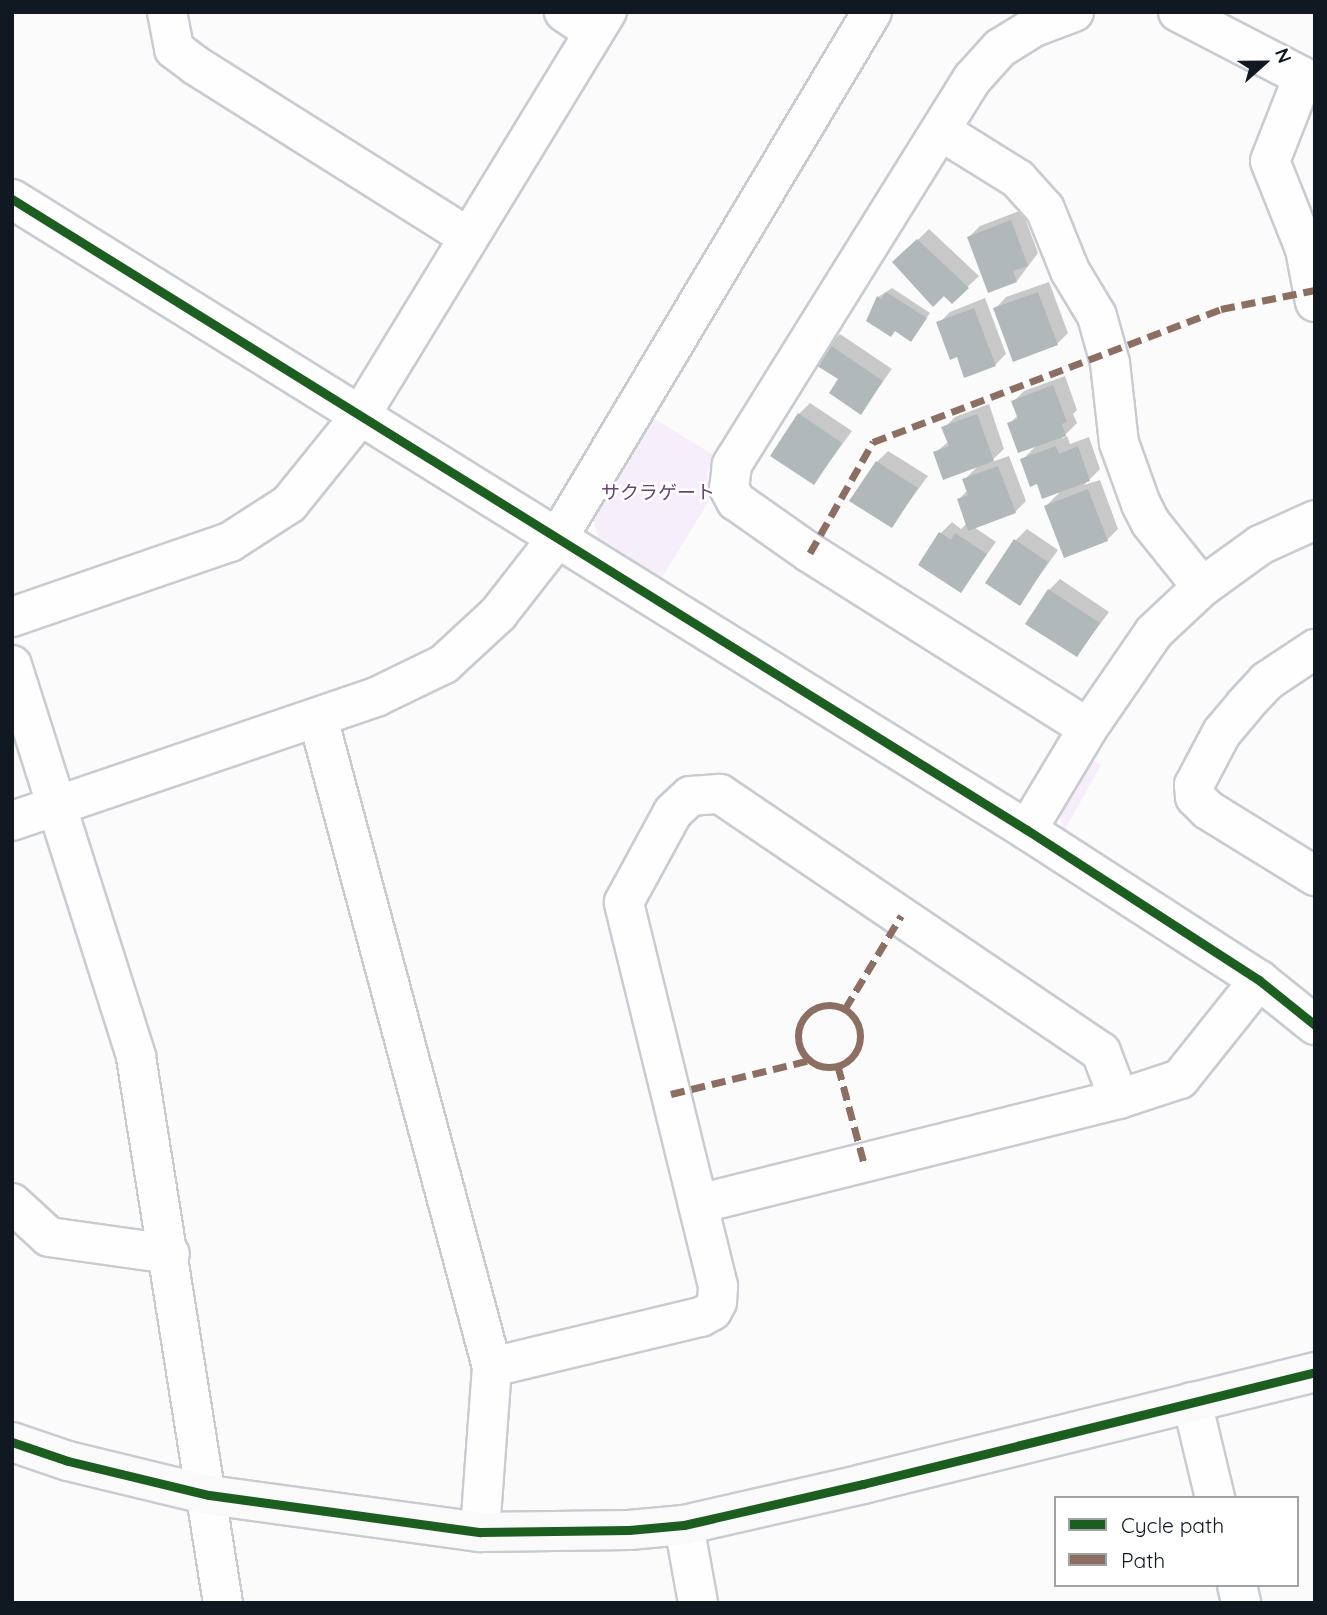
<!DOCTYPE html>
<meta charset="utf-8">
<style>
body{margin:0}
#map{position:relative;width:1327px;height:1615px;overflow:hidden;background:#fbfbfb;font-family:Quicksand,"Noto Sans JP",sans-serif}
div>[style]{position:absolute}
.green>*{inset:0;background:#f7eefb}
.shadow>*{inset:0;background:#0003}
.building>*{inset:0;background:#b1b8ba}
.roads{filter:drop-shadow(2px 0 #c8ccd1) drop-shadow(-2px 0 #c8ccd1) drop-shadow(0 2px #c8ccd1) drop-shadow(0 -2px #c8ccd1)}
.street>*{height:38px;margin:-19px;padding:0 19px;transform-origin:19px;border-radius:19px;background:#fefefe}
.secondary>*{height:38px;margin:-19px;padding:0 19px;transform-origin:19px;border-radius:19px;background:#fafafb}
.quiet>*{height:7px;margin-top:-3.5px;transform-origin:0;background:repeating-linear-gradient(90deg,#8d6e63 0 14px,transparent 0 21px)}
.quiet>.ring{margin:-3.5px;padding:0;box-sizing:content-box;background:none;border:7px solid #8d6e63;border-radius:50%}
.cycleway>*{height:9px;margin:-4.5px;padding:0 4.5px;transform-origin:4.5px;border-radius:4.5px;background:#1b5e20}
span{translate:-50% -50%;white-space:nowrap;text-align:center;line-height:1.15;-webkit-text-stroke:5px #fff;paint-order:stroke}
.park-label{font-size:19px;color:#664674}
.frame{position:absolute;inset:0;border:14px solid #101821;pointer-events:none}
.legend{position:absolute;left:1054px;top:1496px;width:245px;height:91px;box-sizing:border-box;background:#fff;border:2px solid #9fa3a6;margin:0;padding:9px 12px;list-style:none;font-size:21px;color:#101821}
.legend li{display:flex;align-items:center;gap:14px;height:35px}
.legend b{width:35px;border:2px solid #9fa3a6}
.north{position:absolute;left:1229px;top:28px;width:70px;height:70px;-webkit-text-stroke:5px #fff;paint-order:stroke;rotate:69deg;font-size:19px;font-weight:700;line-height:28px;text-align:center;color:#101821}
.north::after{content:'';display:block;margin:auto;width:24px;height:32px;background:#101821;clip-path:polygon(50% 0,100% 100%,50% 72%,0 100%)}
</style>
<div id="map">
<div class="green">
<i style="clip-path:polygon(650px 416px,717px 457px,707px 473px,709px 501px,658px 584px,601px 546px,591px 512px)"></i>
<i style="clip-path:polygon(1094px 761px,1101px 765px,1064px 831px,1059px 814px)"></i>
</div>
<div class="shadow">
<i style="clip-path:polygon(1022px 210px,1038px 253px,1017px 281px,969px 237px,980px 226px)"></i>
<i style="clip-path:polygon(929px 229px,979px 276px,952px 302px,895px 262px)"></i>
<i style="clip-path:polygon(1049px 282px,1068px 333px,1057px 344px,995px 309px,1006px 297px)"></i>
<i style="clip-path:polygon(892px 288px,930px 313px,911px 339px,878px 297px)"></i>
<i style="clip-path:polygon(985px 298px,1006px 354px,995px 365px,958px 355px,939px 323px,950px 312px)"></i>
<i style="clip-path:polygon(840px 334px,892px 369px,861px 412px,841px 379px,829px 345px)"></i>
<i style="clip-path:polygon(1065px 376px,1077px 410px,1073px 414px,1077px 423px,1061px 439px,1067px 436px,1070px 444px,1089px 437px,1100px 469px,1084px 485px,1100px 480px,1118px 529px,1107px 540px,1046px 506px,1063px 489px,1038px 482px,1022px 460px,1038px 444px,1009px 424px,1018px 415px,1013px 402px,1024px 391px)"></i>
<i style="clip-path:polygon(810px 403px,852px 431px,814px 483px,799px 414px)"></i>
<i style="clip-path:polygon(989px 404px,1004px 449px,989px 463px,1009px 456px,1026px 501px,1015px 512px,974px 527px,996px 542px,960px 591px,941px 533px,952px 522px,961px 529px,967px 523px,959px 499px,968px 490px,964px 480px,979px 465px,935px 453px,949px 441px,944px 428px,955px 417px)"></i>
<i style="clip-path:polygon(888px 451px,928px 476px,891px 526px,877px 462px)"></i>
<i style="clip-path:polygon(1027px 529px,1058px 550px,1020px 603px,1016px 540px)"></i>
<i style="clip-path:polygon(1060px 579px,1109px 612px,1077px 655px,1049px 590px)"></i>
</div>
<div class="building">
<i style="clip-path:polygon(1011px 220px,1028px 266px,1013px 271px,1017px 282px,988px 293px,967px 237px)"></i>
<i style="clip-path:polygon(917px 239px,969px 288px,952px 304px,944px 296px,933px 307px,892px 262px)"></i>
<i style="clip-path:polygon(886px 292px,927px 318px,911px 342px,895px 331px,891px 337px,866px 321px,877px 296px,881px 299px)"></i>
<i style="clip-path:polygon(1038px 292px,1058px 345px,1013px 362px,993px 308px)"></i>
<i style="clip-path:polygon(974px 308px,996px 366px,964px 378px,957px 357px,950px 360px,936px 322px)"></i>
<i style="clip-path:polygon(827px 343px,883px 381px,861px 415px,829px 393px,838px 379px,814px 364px)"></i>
<i style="clip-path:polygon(1053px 385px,1067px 422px,1062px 424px,1066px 436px,1018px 453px,1007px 423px,1018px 419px,1011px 401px)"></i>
<i style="clip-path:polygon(798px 413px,842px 443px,814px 485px,770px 456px)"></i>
<i style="clip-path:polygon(977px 414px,994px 461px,943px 480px,933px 452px,949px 446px,941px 427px)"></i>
<i style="clip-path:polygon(1056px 446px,1059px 454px,1078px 446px,1090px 481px,1042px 499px,1037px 484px,1030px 487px,1020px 459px)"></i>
<i style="clip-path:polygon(876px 461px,918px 488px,892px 528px,849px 501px)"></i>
<i style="clip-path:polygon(998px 466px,1016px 513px,968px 531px,957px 499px,968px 495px,962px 479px)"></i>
<i style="clip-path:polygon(1088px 489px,1108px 541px,1064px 558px,1044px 506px)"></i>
<i style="clip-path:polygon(939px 532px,951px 540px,955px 533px,987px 554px,961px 593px,918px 565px)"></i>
<i style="clip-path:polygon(1014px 539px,1048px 562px,1020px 606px,985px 583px)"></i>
<i style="clip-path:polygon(1048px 589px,1100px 623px,1077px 657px,1025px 624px)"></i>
</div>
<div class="roads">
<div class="street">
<i style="left:167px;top:12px;width:38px;rotate:79deg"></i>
<i style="left:174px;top:49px;width:26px;rotate:37deg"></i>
<i style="left:195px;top:65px;width:323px;rotate:32.2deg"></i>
<i style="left:564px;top:12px;width:36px;rotate:34deg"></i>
<i style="left:1074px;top:12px;width:43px;rotate:159.4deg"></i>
<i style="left:1034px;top:27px;width:40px;rotate:148deg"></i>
<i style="left:1000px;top:48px;width:42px;rotate:132.1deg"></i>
<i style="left:972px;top:79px;width:455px;rotate:121.9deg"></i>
<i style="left:732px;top:465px;width:23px;rotate:97deg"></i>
<i style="left:729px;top:488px;width:15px;rotate:62deg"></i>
<i style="left:736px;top:501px;width:90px;rotate:35.1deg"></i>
<i style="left:810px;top:553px;width:328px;rotate:32.2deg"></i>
<i style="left:1178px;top:12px;width:154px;rotate:27.4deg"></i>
<i style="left:1303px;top:77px;width:90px;rotate:111.4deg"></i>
<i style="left:1270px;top:161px;width:95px;rotate:68.3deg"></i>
<i style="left:1305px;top:249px;width:54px;rotate:79.3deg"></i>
<i style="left:941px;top:131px;width:91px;rotate:31.9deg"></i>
<i style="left:1018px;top:179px;width:40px;rotate:48deg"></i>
<i style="left:1045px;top:209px;width:67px;rotate:68deg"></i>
<i style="left:1070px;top:271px;width:52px;rotate:59deg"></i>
<i style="left:1097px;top:316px;width:49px;rotate:74.5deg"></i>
<i style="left:1110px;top:363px;width:81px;rotate:83.6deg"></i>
<i style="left:1119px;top:443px;width:65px;rotate:70.2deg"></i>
<i style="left:1141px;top:504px;width:20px;rotate:63deg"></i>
<i style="left:1150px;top:522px;width:83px;rotate:51.3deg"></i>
<i style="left:12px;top:199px;width:1195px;rotate:31.87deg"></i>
<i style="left:1027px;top:830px;width:276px;rotate:32.9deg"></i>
<i style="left:1259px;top:980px;width:72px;rotate:38.8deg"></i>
<i style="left:12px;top:617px;width:231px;rotate:-19deg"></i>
<i style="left:230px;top:542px;width:70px;rotate:-32.8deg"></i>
<i style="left:289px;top:504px;width:113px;rotate:-51.1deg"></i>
<i style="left:360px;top:416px;width:474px;rotate:-58.6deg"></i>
<i style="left:1315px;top:649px;width:58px;rotate:146.3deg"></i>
<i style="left:1267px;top:681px;width:33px;rotate:133deg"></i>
<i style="left:1245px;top:705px;width:35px;rotate:130deg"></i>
<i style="left:1222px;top:732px;width:60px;rotate:117.8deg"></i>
<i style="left:1194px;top:785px;width:12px;rotate:85deg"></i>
<i style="left:1195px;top:797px;width:18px;rotate:45deg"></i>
<i style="left:1208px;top:810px;width:126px;rotate:31.7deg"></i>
<i style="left:12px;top:665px;width:411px;rotate:72.4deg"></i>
<i style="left:136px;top:1057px;width:553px;rotate:80.95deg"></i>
<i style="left:318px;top:718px;width:672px;rotate:74.99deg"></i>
<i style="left:492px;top:1367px;width:165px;rotate:94.2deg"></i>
<i style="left:12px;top:821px;width:385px;rotate:-18.8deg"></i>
<i style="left:376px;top:697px;width:76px;rotate:-25.9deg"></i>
<i style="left:444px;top:664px;width:74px;rotate:-42.8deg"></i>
<i style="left:498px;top:614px;width:99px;rotate:-52deg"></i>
<i style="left:559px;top:536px;width:610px;rotate:-59.15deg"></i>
<i style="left:1027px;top:830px;width:119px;rotate:-59.1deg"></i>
<i style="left:1088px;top:728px;width:116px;rotate:-55.5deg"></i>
<i style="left:1154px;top:632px;width:66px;rotate:-43.2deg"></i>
<i style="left:1202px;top:587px;width:72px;rotate:-35.9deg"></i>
<i style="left:1260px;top:545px;width:60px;rotate:-24.4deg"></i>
<i style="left:12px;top:1203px;width:50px;rotate:42.6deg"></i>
<i style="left:49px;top:1237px;width:122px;rotate:8deg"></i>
<i style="left:698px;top:1204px;width:434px;rotate:-14deg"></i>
<i style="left:1119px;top:1099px;width:64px;rotate:-18.2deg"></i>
<i style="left:1180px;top:1079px;width:127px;rotate:-51.4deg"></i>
<i style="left:492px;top:1367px;width:215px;rotate:-13.5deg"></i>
<i style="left:701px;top:1317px;width:13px;rotate:-29deg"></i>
<i style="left:712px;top:1311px;width:10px;rotate:-61deg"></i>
<i style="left:717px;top:1302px;width:16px;rotate:-86deg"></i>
<i style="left:718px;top:1286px;width:395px;rotate:-103.8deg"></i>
<i style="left:624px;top:902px;width:102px;rotate:-61.4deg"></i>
<i style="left:673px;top:812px;width:23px;rotate:-43deg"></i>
<i style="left:690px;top:796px;width:30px;rotate:-4deg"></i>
<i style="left:720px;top:794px;width:460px;rotate:34.1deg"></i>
<i style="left:1101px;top:1052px;width:50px;rotate:69deg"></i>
<i style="left:1192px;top:1402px;width:99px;rotate:76.5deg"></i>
<i style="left:684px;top:1525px;width:79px;rotate:79.8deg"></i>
<i style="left:1237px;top:1585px;width:18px;rotate:77deg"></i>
</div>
<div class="secondary">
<i style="left:12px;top:1442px;width:59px;rotate:18.7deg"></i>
<i style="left:68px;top:1461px;width:145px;rotate:13.6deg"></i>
<i style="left:209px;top:1495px;width:274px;rotate:7.8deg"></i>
<i style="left:480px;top:1532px;width:149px;rotate:-0.8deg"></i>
<i style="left:629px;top:1530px;width:55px;rotate:-5.2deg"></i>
<i style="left:684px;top:1525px;width:184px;rotate:-12.9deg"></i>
<i style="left:863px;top:1484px;width:466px;rotate:-13.9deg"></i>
</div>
</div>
<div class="quiet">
<i style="left:810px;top:553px;width:128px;rotate:-60.4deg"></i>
<i style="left:873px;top:442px;width:373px;rotate:-20.9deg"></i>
<i style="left:1221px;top:309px;width:96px;rotate:-11.4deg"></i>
<i class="ring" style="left:798px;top:1005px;width:55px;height:55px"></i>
<i style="left:845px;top:1009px;width:109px;rotate:-58.9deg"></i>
<i style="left:838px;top:1066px;width:100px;rotate:75deg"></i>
<i style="left:671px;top:1094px;width:143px;rotate:-13.7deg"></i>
</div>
<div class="cycleway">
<i style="left:12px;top:199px;width:1195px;rotate:31.87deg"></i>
<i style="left:1027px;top:830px;width:276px;rotate:32.9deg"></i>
<i style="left:1259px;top:980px;width:72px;rotate:38.8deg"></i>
<i style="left:12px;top:1442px;width:59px;rotate:18.7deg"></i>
<i style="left:68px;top:1461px;width:145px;rotate:13.6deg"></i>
<i style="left:209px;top:1495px;width:274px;rotate:7.8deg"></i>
<i style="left:480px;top:1532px;width:149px;rotate:-0.8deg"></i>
<i style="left:629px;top:1530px;width:55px;rotate:-5.2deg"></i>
<i style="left:684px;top:1525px;width:184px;rotate:-12.9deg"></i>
<i style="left:863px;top:1484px;width:466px;rotate:-13.9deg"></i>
</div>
<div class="park-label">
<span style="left:658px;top:493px">サクラゲート</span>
</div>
<div class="frame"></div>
<ul class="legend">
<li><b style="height:9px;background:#1b5e20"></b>Cycle path</li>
<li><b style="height:9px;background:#8d6e63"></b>Path</li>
</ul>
<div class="north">N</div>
</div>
